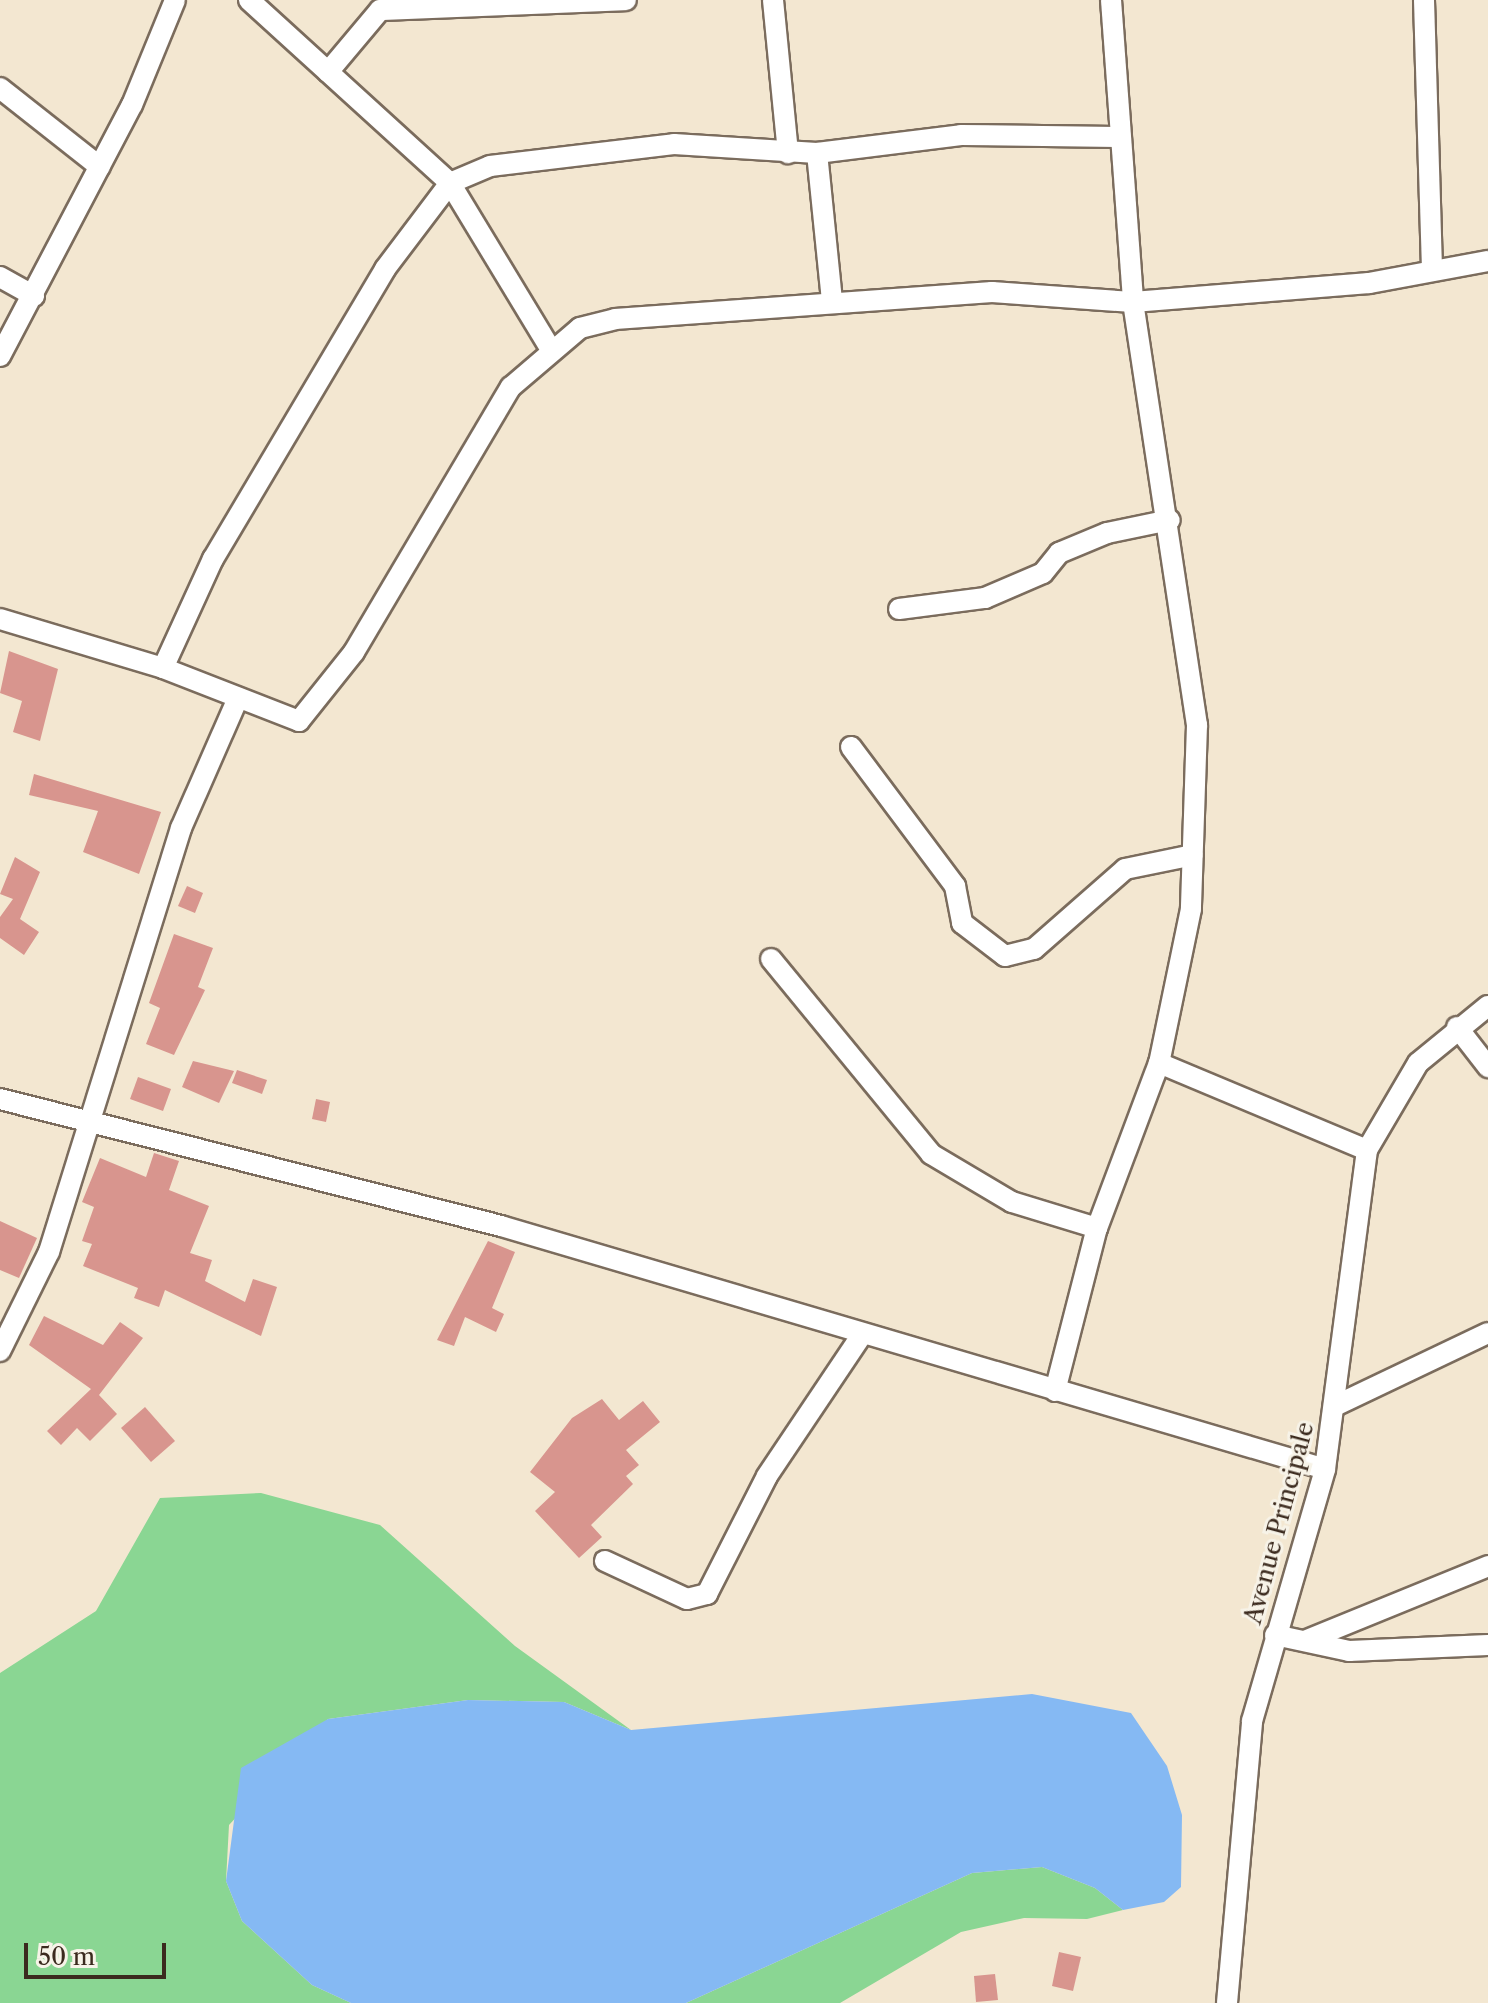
<!DOCTYPE html>
<style>
body{margin:0}
#map{position:relative;width:1488px;height:2003px;overflow:hidden;background:#f3e7d1;font-family:"Libre Caslon Text",serif}
div>[style]{position:absolute}
.green>*{inset:0;background:#8ad693}
.water>*{inset:0;background:#85b9f3}
.building>*{inset:0;background:#d8958e}
.roads{filter:drop-shadow(2px 0 #7b6c5d) drop-shadow(-2px 0 #7b6c5d) drop-shadow(0 2px #7b6c5d) drop-shadow(0 -2px #7b6c5d)}
.minor>*{height:20px;margin:-10px;padding:0 10px;transform-origin:10px;border-radius:10px;background:#fff}
span{translate:-50% -50%;white-space:nowrap;text-align:center;line-height:1.15;-webkit-text-stroke:6px #f7f3e8;paint-order:stroke}
.street-label{font-size:24px;color:#3b2a1e}
.scale{position:absolute;left:24px;top:1943px;width:142px;height:36px;box-sizing:border-box;border:4px solid #3b2a1e;border-top:0;padding-left:10px;font-size:24px;line-height:28px;white-space:nowrap;color:#3b2a1e;-webkit-text-stroke:6px #f7f3e8;paint-order:stroke}
</style>
<div id="map">
<div class="green">
<i style="clip-path:polygon(261px 1493px,380px 1525px,515px 1646px,631px 1730px,564px 1702px,468px 1700px,328px 1719px,229px 1825px,226px 1881px,242px 1921px,312px 1985px,351px 2003px,0 2003px,0 1673px,96px 1611px,160px 1498px)"></i>
<i style="clip-path:polygon(1042px 1867px,1095px 1888px,1123px 1910px,1087px 1919px,1024px 1918px,961px 1932px,840px 2003px,686px 2003px,972px 1873px)"></i>
</div>
<div class="water">
<i style="clip-path:polygon(1032px 1694px,1131px 1713px,1167px 1766px,1182px 1815px,1181px 1887px,1164px 1902px,1123px 1910px,1095px 1888px,1042px 1867px,972px 1873px,686px 2003px,351px 2003px,312px 1985px,242px 1921px,226px 1881px,241px 1768px,328px 1719px,468px 1700px,564px 1702px,631px 1730px)"></i>
</div>
<div class="building">
<i style="clip-path:polygon(9px 651px,58px 669px,40px 741px,13px 732px,22px 701px,0 693px)"></i>
<i style="clip-path:polygon(34px 774px,161px 812px,139px 874px,83px 852px,98px 811px,29px 795px)"></i>
<i style="clip-path:polygon(15px 857px,40px 872px,20px 919px,39px 932px,24px 955px,0 938px,0 917px,13px 899px,0 894px)"></i>
<i style="clip-path:polygon(187px 886px,203px 893px,195px 913px,178px 906px)"></i>
<i style="clip-path:polygon(174px 934px,213px 948px,198px 987px,205px 990px,174px 1055px,146px 1044px,160px 1008px,149px 1003px)"></i>
<i style="clip-path:polygon(193px 1061px,234px 1071px,219px 1103px,182px 1087px)"></i>
<i style="clip-path:polygon(237px 1070px,267px 1080px,262px 1094px,232px 1083px)"></i>
<i style="clip-path:polygon(138px 1077px,171px 1089px,163px 1111px,130px 1099px)"></i>
<i style="clip-path:polygon(316px 1099px,330px 1102px,326px 1122px,312px 1119px)"></i>
<i style="clip-path:polygon(154px 1153px,179px 1161px,169px 1190px,209px 1206px,190px 1253px,212px 1260px,205px 1281px,245px 1302px,253px 1279px,277px 1287px,261px 1336px,165px 1290px,159px 1307px,134px 1298px,138px 1288px,83px 1266px,92px 1244px,82px 1241px,94px 1207px,82px 1202px,100px 1158px,146px 1177px)"></i>
<i style="clip-path:polygon(0 1221px,37px 1238px,19px 1278px,0 1270px)"></i>
<i style="clip-path:polygon(488px 1241px,515px 1252px,492px 1308px,504px 1314px,496px 1332px,465px 1317px,454px 1346px,437px 1340px)"></i>
<i style="clip-path:polygon(44px 1316px,103px 1345px,120px 1322px,143px 1338px,99px 1395px,117px 1414px,90px 1441px,77px 1428px,61px 1445px,47px 1431px,91px 1389px,29px 1345px)"></i>
<i style="clip-path:polygon(602px 1399px,619px 1420px,643px 1401px,660px 1422px,626px 1450px,639px 1465px,626px 1476px,633px 1484px,591px 1525px,602px 1537px,579px 1558px,535px 1511px,555px 1492px,530px 1472px,572px 1418px)"></i>
<i style="clip-path:polygon(145px 1407px,175px 1441px,151px 1462px,121px 1428px)"></i>
<i style="clip-path:polygon(1059px 1952px,1081px 1957px,1073px 1991px,1052px 1986px)"></i>
<i style="clip-path:polygon(995px 1974px,998px 2000px,976px 2002px,974px 1976px)"></i>
</div>
<div class="roads">
<div class="minor">
<i style="left:249px;top:0;width:272px;rotate:42.3deg"></i>
<i style="left:450px;top:183px;width:193px;rotate:58.8deg"></i>
<i style="left:773px;top:0;width:154px;rotate:84.4deg"></i>
<i style="left:1111px;top:0;width:303px;rotate:85.8deg"></i>
<i style="left:1133px;top:302px;width:428px;rotate:81.4deg"></i>
<i style="left:1197px;top:725px;width:184px;rotate:91.9deg"></i>
<i style="left:1191px;top:909px;width:157px;rotate:101.7deg"></i>
<i style="left:1159px;top:1063px;width:225px;rotate:22.7deg"></i>
<i style="left:1424px;top:0;width:267px;rotate:88.3deg"></i>
<i style="left:328px;top:72px;width:81px;rotate:-50deg"></i>
<i style="left:380px;top:10px;width:246px;rotate:-2.3deg"></i>
<i style="left:0;top:88px;width:127px;rotate:38.3deg"></i>
<i style="left:817px;top:153px;width:148px;rotate:84.2deg"></i>
<i style="left:0;top:277px;width:39px;rotate:29deg"></i>
<i style="left:0;top:356px;width:284px;rotate:-62.3deg"></i>
<i style="left:132px;top:105px;width:113px;rotate:-67.7deg"></i>
<i style="left:899px;top:609px;width:87px;rotate:-7.3deg"></i>
<i style="left:985px;top:598px;width:63px;rotate:-23.3deg"></i>
<i style="left:1043px;top:573px;width:26px;rotate:-51deg"></i>
<i style="left:1059px;top:553px;width:52px;rotate:-22.6deg"></i>
<i style="left:1107px;top:533px;width:64px;rotate:-11.7deg"></i>
<i style="left:0;top:619px;width:170px;rotate:16.7deg"></i>
<i style="left:163px;top:668px;width:146px;rotate:21.3deg"></i>
<i style="left:299px;top:721px;width:88px;rotate:-51.4deg"></i>
<i style="left:354px;top:652px;width:308px;rotate:-59.4deg"></i>
<i style="left:511px;top:387px;width:91px;rotate:-40.5deg"></i>
<i style="left:580px;top:328px;width:36px;rotate:-14deg"></i>
<i style="left:615px;top:319px;width:378px;rotate:-4.1deg"></i>
<i style="left:992px;top:292px;width:141px;rotate:4.1deg"></i>
<i style="left:1133px;top:302px;width:237px;rotate:-4.6deg"></i>
<i style="left:1369px;top:283px;width:121px;rotate:-10.5deg"></i>
<i style="left:163px;top:668px;width:120px;rotate:-65.4deg"></i>
<i style="left:213px;top:559px;width:337px;rotate:-59.3deg"></i>
<i style="left:385px;top:269px;width:108px;rotate:-52.9deg"></i>
<i style="left:450px;top:183px;width:43px;rotate:-23deg"></i>
<i style="left:490px;top:166px;width:185px;rotate:-6.8deg"></i>
<i style="left:674px;top:144px;width:143px;rotate:3.6deg"></i>
<i style="left:817px;top:153px;width:145px;rotate:-7.1deg"></i>
<i style="left:961px;top:135px;width:156px;rotate:0.7deg"></i>
<i style="left:851px;top:747px;width:174px;rotate:53.2deg"></i>
<i style="left:955px;top:886px;width:38px;rotate:79deg"></i>
<i style="left:962px;top:923px;width:54px;rotate:37.5deg"></i>
<i style="left:1005px;top:956px;width:30px;rotate:-14deg"></i>
<i style="left:1034px;top:949px;width:121px;rotate:-41.3deg"></i>
<i style="left:1125px;top:869px;width:69px;rotate:-11.6deg"></i>
<i style="left:771px;top:959px;width:252px;rotate:50.6deg"></i>
<i style="left:931px;top:1154px;width:94px;rotate:30.7deg"></i>
<i style="left:1012px;top:1202px;width:89px;rotate:17deg"></i>
<i style="left:1457px;top:1027px;width:51px;rotate:52.2deg"></i>
<i style="left:0;top:1099px;width:517px;rotate:14.22deg"></i>
<i style="left:501px;top:1226px;width:859px;rotate:16.43deg"></i>
<i style="left:0;top:1351px;width:110px;rotate:-63.7deg"></i>
<i style="left:49px;top:1252px;width:444px;rotate:-72.7deg"></i>
<i style="left:181px;top:828px;width:142px;rotate:-66.3deg"></i>
<i style="left:1055px;top:1391px;width:168px;rotate:-75.6deg"></i>
<i style="left:1097px;top:1228px;width:176px;rotate:-69.4deg"></i>
<i style="left:1337px;top:1405px;width:167px;rotate:-25.5deg"></i>
<i style="left:605px;top:1561px;width:90px;rotate:24.9deg"></i>
<i style="left:687px;top:1599px;width:21px;rotate:-14deg"></i>
<i style="left:707px;top:1594px;width:132px;rotate:-63deg"></i>
<i style="left:767px;top:1476px;width:169px;rotate:-56.1deg"></i>
<i style="left:1275px;top:1635px;width:76px;rotate:12.2deg"></i>
<i style="left:1349px;top:1651px;width:139px;rotate:-2.5deg"></i>
<i style="left:1307px;top:1640px;width:196px;rotate:-22.2deg"></i>
<i style="left:1227px;top:2003px;width:283px;rotate:-84.9deg"></i>
<i style="left:1252px;top:1721px;width:262px;rotate:-73.8deg"></i>
<i style="left:1325px;top:1469px;width:322px;rotate:-82.5deg"></i>
<i style="left:1367px;top:1150px;width:101px;rotate:-59.6deg"></i>
<i style="left:1418px;top:1063px;width:90px;rotate:-39.2deg"></i>
</div>
</div>
<div class="street-label">
<span style="left:1279px;top:1523px;rotate:-75deg">Avenue Principale</span>
</div>
<div class="scale">50 m</div>
</div>
